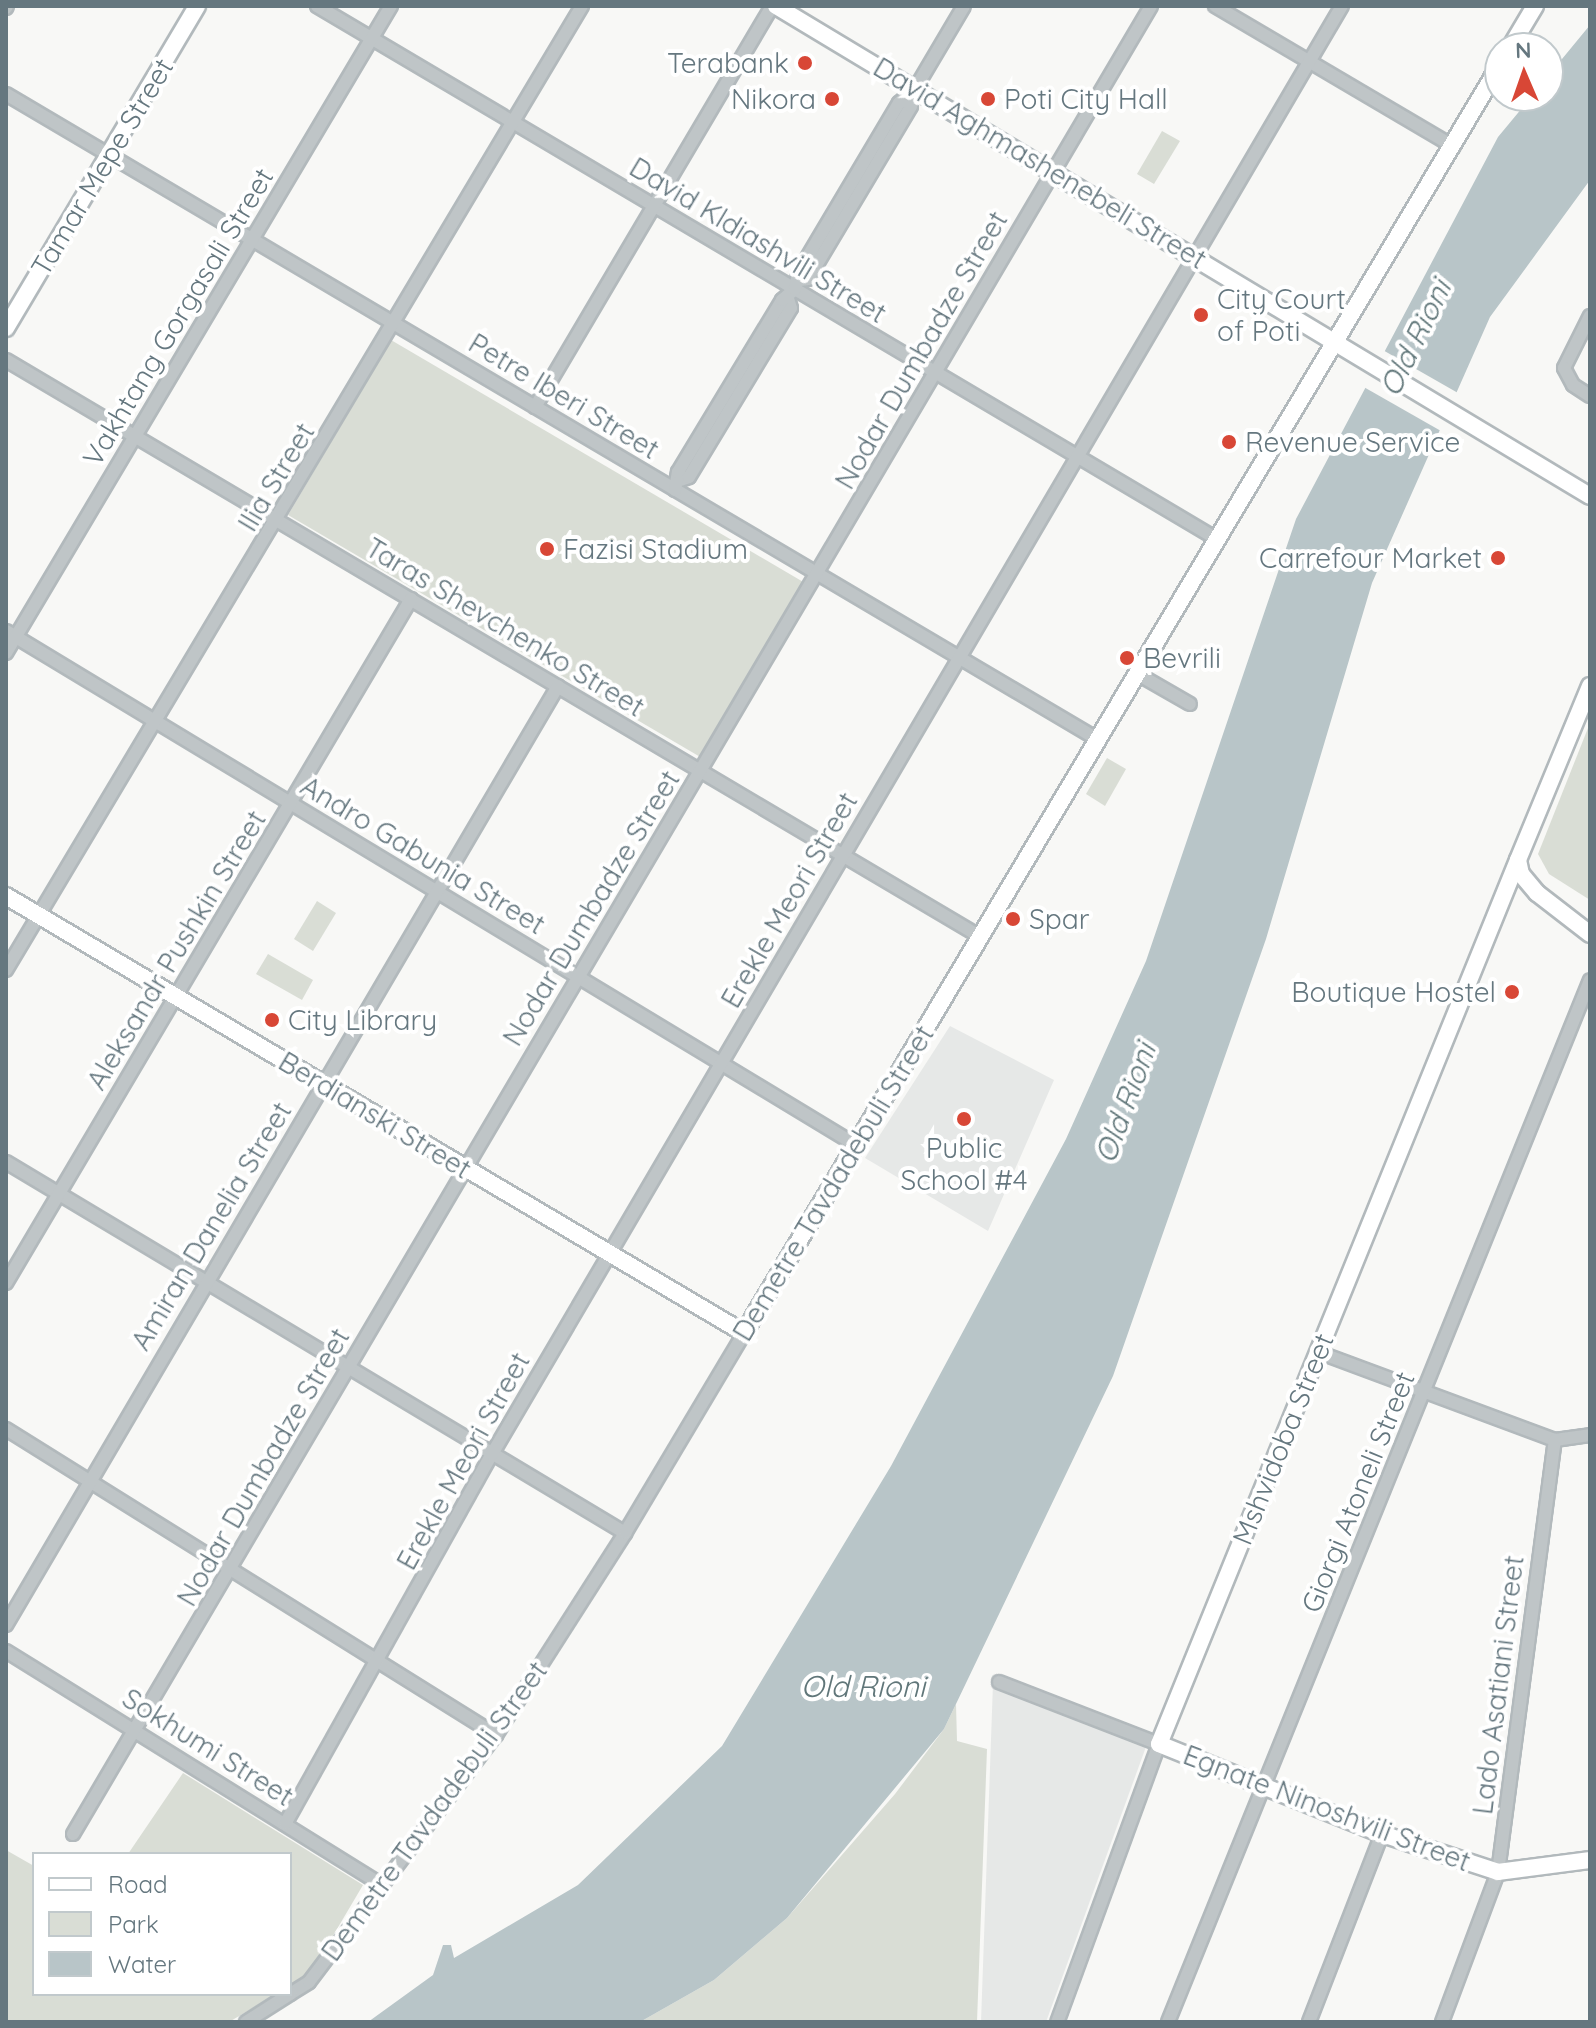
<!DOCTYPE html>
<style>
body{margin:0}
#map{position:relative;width:1596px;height:2028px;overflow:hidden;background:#f8f8f6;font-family:Quicksand,sans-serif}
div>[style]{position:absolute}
.built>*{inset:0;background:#e6e8e7}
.green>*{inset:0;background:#d9ddd5}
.water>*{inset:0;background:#b8c5c8}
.pier>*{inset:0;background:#f8f8f6}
.roads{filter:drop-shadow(2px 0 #b2b9bc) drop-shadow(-2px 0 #b2b9bc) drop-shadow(0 2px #b2b9bc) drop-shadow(0 -2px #b2b9bc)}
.street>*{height:12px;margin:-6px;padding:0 6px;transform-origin:6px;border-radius:6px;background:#bfc5c7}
.secondary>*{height:16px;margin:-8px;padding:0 8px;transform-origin:8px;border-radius:8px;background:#fff}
.dots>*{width:22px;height:22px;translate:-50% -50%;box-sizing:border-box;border:4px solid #fff;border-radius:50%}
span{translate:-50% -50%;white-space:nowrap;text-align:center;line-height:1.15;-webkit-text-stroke:8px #fff;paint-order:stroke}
.poi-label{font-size:28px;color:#65777f}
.right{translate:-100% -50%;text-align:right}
.left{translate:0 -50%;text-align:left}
.street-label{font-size:28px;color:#65777f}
.water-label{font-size:30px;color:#607679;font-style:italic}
.frame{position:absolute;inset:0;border:8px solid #65777f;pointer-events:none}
.legend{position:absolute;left:32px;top:1852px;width:260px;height:144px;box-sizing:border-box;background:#fff;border:2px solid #c1c9cc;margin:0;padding:10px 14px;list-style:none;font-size:24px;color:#65777f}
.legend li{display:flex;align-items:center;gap:16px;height:40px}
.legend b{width:40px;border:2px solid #c1c9cc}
.north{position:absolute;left:1484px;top:32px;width:80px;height:80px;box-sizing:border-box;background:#fff;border:2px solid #c1c9cc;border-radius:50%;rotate:358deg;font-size:22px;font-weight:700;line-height:32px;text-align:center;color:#65777f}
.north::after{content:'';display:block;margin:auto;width:28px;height:36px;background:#d84736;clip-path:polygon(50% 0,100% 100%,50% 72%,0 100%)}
</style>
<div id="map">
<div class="built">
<i style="clip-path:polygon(950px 1026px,1054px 1080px,988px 1231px,865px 1158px)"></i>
<i style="clip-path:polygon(993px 1683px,1147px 1744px,1046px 2022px,981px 2022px)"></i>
</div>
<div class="green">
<i style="clip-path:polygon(1162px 131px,1180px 141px,1154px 184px,1137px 174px)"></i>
<i style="clip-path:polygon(391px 340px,805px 583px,702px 758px,288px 515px)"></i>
<i style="clip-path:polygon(1590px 723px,1590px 900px,1549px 874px,1538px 854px)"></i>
<i style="clip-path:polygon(1107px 758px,1126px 769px,1105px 806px,1086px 794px)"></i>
<i style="clip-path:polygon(317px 901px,336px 913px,313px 951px,294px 939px)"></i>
<i style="clip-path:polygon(268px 954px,313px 980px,302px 1000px,256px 974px)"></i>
<i style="clip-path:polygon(956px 1704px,957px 1741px,987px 1749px,977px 2022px,640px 2022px,714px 1980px,787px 1918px,895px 1794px,944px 1729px)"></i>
<i style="clip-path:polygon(183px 1773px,363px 1885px,311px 1973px,290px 1985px,290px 1854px,128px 1854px)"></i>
<i style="clip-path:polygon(6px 1850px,34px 1866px,34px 1994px,276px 1994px,229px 2022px,6px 2022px)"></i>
</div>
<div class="water">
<i style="clip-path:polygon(1590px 25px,1590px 180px,1490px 317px,1372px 583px,1266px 939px,1113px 1376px,944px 1729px,787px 1918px,714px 1980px,640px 2022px,368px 2022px,433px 1975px,443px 1945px,451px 1945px,454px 1958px,578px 1885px,722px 1746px,891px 1466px,1066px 1139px,1146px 961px,1296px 519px,1498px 137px,1532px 96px,1548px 96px,1548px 76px)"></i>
</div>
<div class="pier">
<i style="clip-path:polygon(1381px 349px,1458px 393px,1441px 431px,1362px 386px)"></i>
</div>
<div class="roads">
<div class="street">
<i style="left:317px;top:6px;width:1044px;rotate:30.64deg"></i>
<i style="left:1215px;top:6px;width:277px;rotate:30.5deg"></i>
<i style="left:6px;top:8px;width:2px;rotate:-63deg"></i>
<i style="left:6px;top:94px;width:1267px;rotate:30.59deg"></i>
<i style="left:800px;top:280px;width:8px;rotate:-7deg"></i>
<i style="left:808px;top:279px;width:201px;rotate:-59.2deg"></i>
<i style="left:911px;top:106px;width:7px;rotate:-117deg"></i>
<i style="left:1590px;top:316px;width:58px;rotate:116.6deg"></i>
<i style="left:1564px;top:368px;width:19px;rotate:62deg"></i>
<i style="left:1573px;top:385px;width:20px;rotate:33deg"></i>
<i style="left:6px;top:360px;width:1131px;rotate:30.62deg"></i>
<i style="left:535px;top:407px;width:466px;rotate:-59.4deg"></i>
<i style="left:680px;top:480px;width:9px;rotate:-18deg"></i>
<i style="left:689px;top:477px;width:197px;rotate:-58.9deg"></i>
<i style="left:791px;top:308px;width:9px;rotate:-108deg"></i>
<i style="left:675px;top:490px;width:18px;rotate:-81deg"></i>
<i style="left:678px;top:472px;width:201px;rotate:-58.8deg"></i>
<i style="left:782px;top:300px;width:17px;rotate:-40deg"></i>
<i style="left:795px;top:289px;width:16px;rotate:-79deg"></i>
<i style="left:798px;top:273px;width:198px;rotate:-59.3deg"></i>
<i style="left:899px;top:103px;width:21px;rotate:-41deg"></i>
<i style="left:915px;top:89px;width:96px;rotate:-59.4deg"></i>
<i style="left:6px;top:631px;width:993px;rotate:31.16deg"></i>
<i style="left:6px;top:653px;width:753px;rotate:-59.25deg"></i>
<i style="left:1136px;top:673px;width:62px;rotate:29.9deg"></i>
<i style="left:6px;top:970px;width:1123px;rotate:-59.14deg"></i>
<i style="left:6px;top:1162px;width:722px;rotate:30.94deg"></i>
<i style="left:6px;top:1283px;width:795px;rotate:-59.37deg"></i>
<i style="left:1318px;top:1352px;width:253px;rotate:20.4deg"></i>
<i style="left:1555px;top:1440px;width:35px;rotate:-8deg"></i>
<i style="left:6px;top:1429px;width:578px;rotate:31.98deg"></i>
<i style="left:6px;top:1625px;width:1089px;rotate:-59.55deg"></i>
<i style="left:6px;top:1651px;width:444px;rotate:31.9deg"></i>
<i style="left:999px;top:1682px;width:172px;rotate:21.2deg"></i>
<i style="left:1159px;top:1744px;width:296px;rotate:110.1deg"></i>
<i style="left:285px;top:1824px;width:424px;rotate:-60.8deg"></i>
<i style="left:492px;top:1454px;width:1679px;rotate:-59.59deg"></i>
<i style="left:73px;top:1834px;width:2122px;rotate:-59.47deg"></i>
<i style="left:290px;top:1994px;width:22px;rotate:-32deg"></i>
<i style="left:309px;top:1982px;width:310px;rotate:-52.9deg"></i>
<i style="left:496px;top:1735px;width:240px;rotate:-57.4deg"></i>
<i style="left:625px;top:1533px;width:233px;rotate:-59.2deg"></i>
<i style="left:246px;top:2022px;width:52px;rotate:-32.5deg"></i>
<i style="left:1168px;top:2022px;width:1124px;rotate:-67.95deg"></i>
<i style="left:1309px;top:2022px;width:202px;rotate:-68.8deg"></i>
<i style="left:1442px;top:2022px;width:160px;rotate:-69.5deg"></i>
<i style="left:1498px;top:1872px;width:436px;rotate:-82.5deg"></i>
</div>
<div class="secondary">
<i style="left:776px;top:6px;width:950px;rotate:31.05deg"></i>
<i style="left:1510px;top:48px;width:49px;rotate:-59.2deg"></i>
<i style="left:6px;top:328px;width:374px;rotate:-59.3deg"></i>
<i style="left:1590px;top:686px;width:188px;rotate:112.5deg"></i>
<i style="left:1518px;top:860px;width:14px;rotate:78deg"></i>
<i style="left:1521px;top:874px;width:25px;rotate:50deg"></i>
<i style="left:1537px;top:893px;width:67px;rotate:37.7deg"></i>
<i style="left:1518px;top:860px;width:954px;rotate:112.1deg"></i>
<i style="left:1159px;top:1744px;width:240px;rotate:22deg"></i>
<i style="left:1382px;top:1834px;width:122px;rotate:18.1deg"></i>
<i style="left:1498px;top:1872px;width:93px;rotate:-7.4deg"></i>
<i style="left:6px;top:896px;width:858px;rotate:30.63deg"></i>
<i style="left:744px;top:1333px;width:1476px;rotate:-59.2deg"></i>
</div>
</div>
<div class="dots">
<i style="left:805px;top:63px;background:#d84736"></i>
<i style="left:832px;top:99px;background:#d84736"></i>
<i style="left:988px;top:99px;background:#d84736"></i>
<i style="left:1201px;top:315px;background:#d84736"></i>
<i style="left:1229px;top:442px;background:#d84736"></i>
<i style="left:547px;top:549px;background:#d84736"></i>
<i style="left:1498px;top:558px;background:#d84736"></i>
<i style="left:1127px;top:658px;background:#d84736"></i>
<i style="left:1013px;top:919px;background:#d84736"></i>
<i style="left:1512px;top:992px;background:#d84736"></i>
<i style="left:272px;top:1020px;background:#d84736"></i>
<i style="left:964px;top:1119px;background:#d84736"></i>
</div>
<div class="poi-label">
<span class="right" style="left:789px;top:63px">Terabank</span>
<span class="right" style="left:816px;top:99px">Nikora</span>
<span class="left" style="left:1004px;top:99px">Poti City Hall</span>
<span class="left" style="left:1217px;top:315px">City Court<br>of Poti</span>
<span class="left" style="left:1245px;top:442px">Revenue Service</span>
<span class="left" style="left:563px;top:549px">Fazisi Stadium</span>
<span class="right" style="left:1482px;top:558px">Carrefour Market</span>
<span class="left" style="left:1143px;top:658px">Bevrili</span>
<span class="left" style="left:1029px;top:919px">Spar</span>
<span class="right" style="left:1496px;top:992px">Boutique Hostel</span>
<span class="left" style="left:288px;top:1020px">City Library</span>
<span style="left:964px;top:1164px">Public<br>School #4</span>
</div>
<div class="street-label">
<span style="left:1040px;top:163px;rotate:31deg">David Aghmashenebeli Street</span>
<span style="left:102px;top:167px;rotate:-59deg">Tamar Mepe Street</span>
<span style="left:758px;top:240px;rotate:31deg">David Kldiashvili Street</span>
<span style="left:178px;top:317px;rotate:-59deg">Vakhtang Gorgasali Street</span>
<span style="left:921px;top:350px;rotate:-60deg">Nodar Dumbadze Street</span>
<span style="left:564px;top:396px;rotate:31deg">Petre Iberi Street</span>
<span style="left:276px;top:477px;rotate:-59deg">Ilia Street</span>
<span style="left:505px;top:627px;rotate:31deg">Taras Shevchenko Street</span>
<span style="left:423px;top:855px;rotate:31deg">Andro Gabunia Street</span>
<span style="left:789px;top:900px;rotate:-60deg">Erekle Meori Street</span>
<span style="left:591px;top:908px;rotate:-59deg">Nodar Dumbadze Street</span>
<span style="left:176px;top:950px;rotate:-59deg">Aleksandr Pushkin Street</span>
<span style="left:375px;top:1115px;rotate:31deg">Berdianski Street</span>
<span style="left:833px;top:1183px;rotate:-59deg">Demetre Tavdadebuli Street</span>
<span style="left:211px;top:1226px;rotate:-59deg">Amiran Danelia Street</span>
<span style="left:1283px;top:1439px;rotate:-68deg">Mshvidoba Street</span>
<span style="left:463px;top:1461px;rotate:-61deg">Erekle Meori Street</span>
<span style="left:263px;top:1467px;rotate:-60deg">Nodar Dumbadze Street</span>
<span style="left:1358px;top:1492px;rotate:-68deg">Giorgi Atoneli Street</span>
<span style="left:1498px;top:1685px;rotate:-83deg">Lado Asatiani Street</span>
<span style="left:208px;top:1747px;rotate:32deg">Sokhumi Street</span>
<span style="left:1327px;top:1808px;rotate:21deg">Egnate Ninoshvili Street</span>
<span style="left:434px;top:1811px;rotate:-54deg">Demetre Tavdadebuli Street</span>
</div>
<div class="water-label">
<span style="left:1415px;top:338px;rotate:-64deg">Old Rioni</span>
<span style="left:1125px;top:1103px;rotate:-70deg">Old Rioni</span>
<span style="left:863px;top:1686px">Old Rioni</span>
</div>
<div class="frame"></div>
<ul class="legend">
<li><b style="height:10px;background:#fff"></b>Road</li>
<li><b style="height:22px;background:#d9ddd5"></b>Park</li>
<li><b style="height:22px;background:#b8c5c8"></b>Water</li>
</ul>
<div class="north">N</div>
</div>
